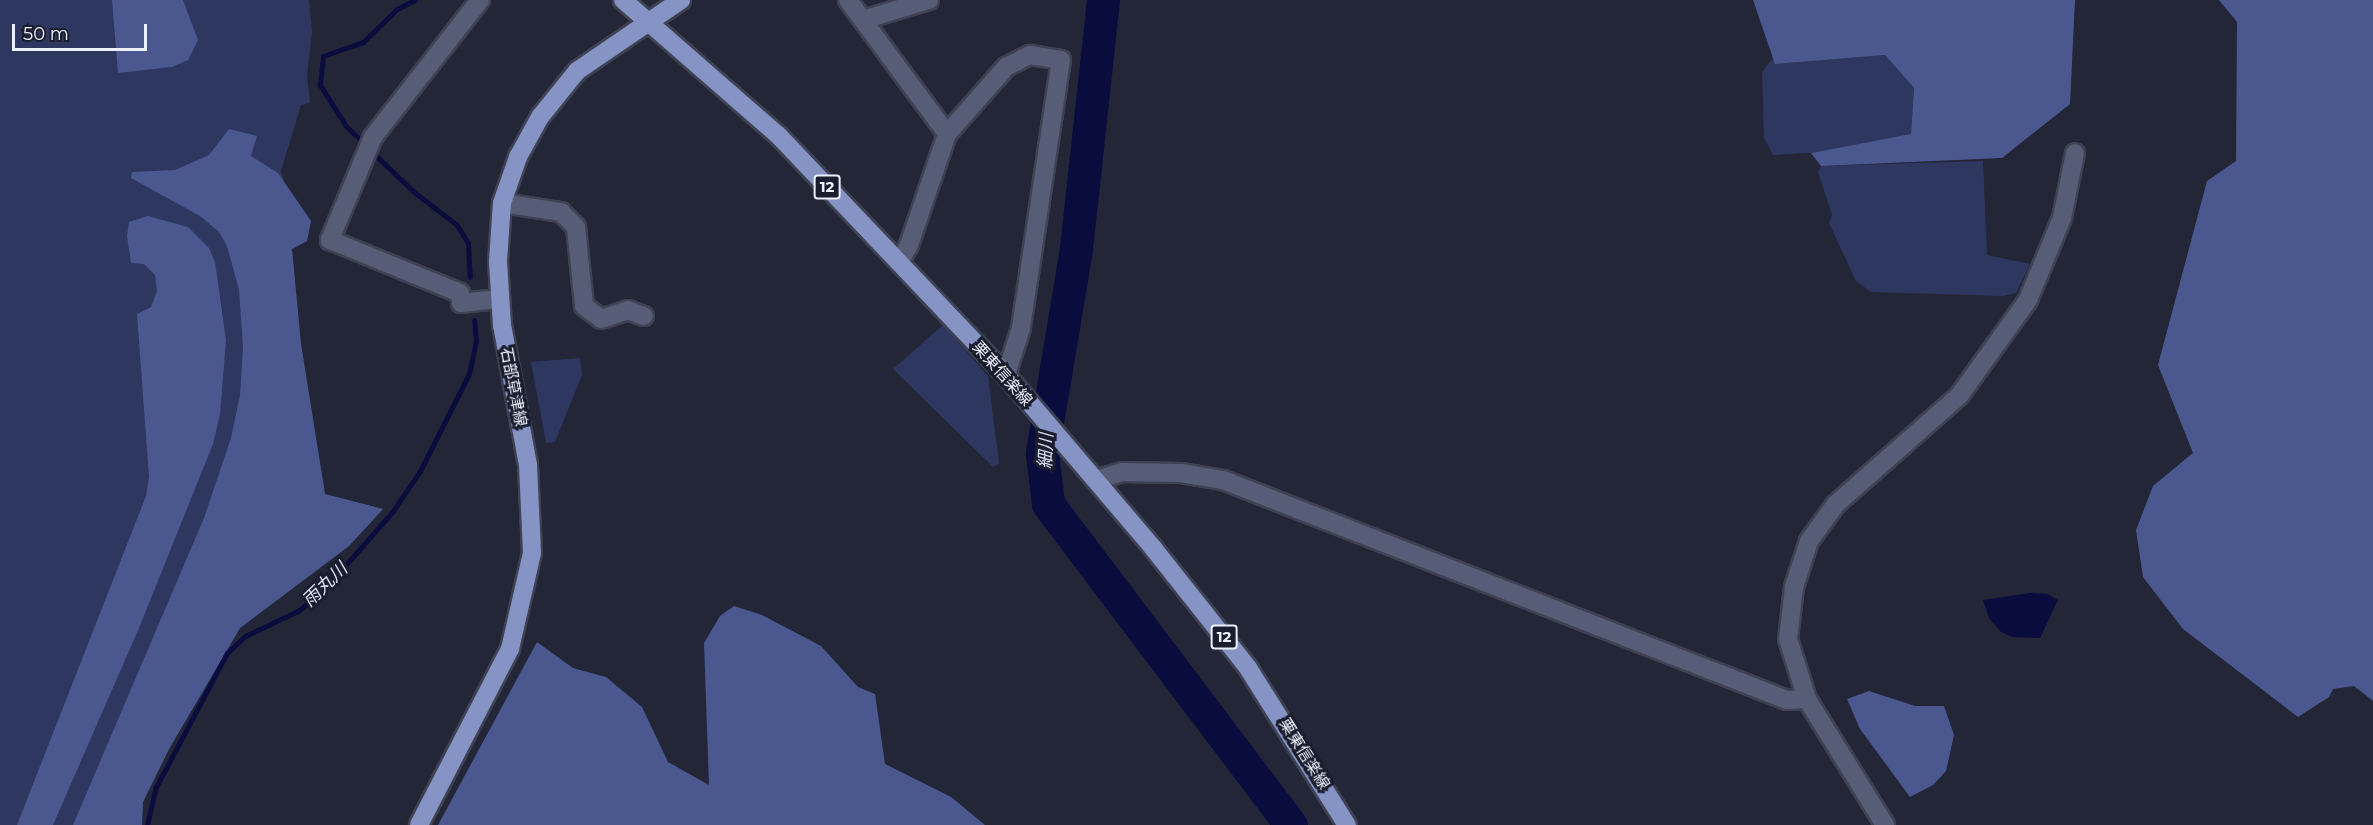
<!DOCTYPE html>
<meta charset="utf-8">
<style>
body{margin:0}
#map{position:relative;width:2373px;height:825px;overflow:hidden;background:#222637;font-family:Montserrat,"Noto Sans JP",sans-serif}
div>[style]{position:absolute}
.green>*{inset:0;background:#2e3760}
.forest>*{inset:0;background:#4b588f}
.water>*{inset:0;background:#0a0c3d}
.stream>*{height:5px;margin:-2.5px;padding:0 2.5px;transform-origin:2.5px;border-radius:2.5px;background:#0a0c3d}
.river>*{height:33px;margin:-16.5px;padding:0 16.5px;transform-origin:16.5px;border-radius:16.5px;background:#0a0c3d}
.roads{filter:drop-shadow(2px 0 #3e4253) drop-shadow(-2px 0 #3e4253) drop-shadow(0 2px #3e4253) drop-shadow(0 -2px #3e4253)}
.minor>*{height:18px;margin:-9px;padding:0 9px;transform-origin:9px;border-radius:9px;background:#575d76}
.major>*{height:18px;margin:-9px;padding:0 9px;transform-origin:9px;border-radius:9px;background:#8593c5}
span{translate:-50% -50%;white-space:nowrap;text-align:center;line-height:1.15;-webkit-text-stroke:6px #191d2d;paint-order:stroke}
.shield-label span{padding:2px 4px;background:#191d2d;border:2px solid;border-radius:4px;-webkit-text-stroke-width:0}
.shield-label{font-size:15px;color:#edf1fc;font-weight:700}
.street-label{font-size:16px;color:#edf1fc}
.water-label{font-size:18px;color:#dce2f3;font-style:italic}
.scale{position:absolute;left:12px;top:24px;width:135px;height:27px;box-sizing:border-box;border:3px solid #edf1fc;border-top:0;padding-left:8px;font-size:18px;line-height:21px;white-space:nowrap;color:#edf1fc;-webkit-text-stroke:4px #191d2d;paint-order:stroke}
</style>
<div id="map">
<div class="green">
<i style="clip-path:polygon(0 0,309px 0,312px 31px,307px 75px,310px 103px,301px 105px,281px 171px,285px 185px,311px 221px,307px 241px,292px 249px,301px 344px,325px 494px,383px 509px,349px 546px,240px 628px,169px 749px,143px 802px,141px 825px,0 825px)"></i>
<i style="clip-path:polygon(1885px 55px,1914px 88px,1911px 135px,1811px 153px,1773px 155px,1764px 138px,1762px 72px,1773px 58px,1776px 64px)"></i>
<i style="clip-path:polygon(1983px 161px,1987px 255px,2030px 264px,2016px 293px,2003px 296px,1871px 292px,1856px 281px,1829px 223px,1832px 215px,1818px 172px,1821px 166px)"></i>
<i style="clip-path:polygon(943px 325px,988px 376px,999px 463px,993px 467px,893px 369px)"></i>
<i style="clip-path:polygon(580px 358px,582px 375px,555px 442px,546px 443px,531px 362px)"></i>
</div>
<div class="forest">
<i style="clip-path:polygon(112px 0,183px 0,198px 40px,188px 60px,172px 67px,118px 73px)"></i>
<i style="clip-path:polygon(1753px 0,2075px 0,2070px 104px,2002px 158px,1821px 166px,1811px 153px,1911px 134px,1914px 88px,1885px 55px,1775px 64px)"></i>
<i style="clip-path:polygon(2219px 0,2373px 0,2373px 701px,2354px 686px,2333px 689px,2329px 697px,2298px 717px,2183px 629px,2143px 577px,2136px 530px,2153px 486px,2193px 453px,2158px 365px,2207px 181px,2236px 161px,2237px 22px)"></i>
<i style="clip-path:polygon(229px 129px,257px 136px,251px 156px,278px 173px,311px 221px,307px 241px,292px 249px,301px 344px,325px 494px,383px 509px,349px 546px,240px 628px,169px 749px,143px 802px,142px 825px,73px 825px,204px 518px,231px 438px,240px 395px,243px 347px,239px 290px,227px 246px,219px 232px,200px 216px,131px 178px,132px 172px,175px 170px,209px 155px)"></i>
<i style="clip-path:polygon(148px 216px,188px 227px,209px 248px,215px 262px,226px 340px,220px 415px,213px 444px,139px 628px,53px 825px,17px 825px,146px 496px,149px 477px,137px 314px,151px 307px,157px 291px,155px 275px,144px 264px,131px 263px,127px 236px,129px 222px)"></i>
<i style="clip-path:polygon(734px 606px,762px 615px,821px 646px,858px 687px,875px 694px,885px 764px,951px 797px,985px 825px,438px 825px,537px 642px,573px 668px,606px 677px,642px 707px,668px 762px,709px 785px,704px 643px,720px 616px)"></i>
<i style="clip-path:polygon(1869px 691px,1915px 706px,1944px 706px,1954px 735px,1946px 771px,1933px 785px,1910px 797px,1860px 729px,1847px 699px)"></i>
</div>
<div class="water">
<i style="clip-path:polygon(2030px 593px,2048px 594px,2058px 600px,2040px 638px,2013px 637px,2001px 632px,1989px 618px,1983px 600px)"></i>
</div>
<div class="stream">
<i style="left:365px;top:144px;width:26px;rotate:-137deg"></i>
<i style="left:346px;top:126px;width:49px;rotate:-122.4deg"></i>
<i style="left:320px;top:85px;width:29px;rotate:-84deg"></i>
<i style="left:323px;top:56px;width:42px;rotate:-19.3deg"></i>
<i style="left:363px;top:42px;width:47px;rotate:-44.1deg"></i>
<i style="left:397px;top:9px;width:20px;rotate:-27deg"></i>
<i style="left:371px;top:151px;width:59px;rotate:43.6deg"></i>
<i style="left:414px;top:192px;width:54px;rotate:37.5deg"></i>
<i style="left:457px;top:225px;width:21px;rotate:59deg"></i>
<i style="left:468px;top:243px;width:34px;rotate:87deg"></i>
<i style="left:147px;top:825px;width:39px;rotate:-77deg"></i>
<i style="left:156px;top:787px;width:152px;rotate:-62.1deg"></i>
<i style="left:227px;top:653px;width:25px;rotate:-43deg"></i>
<i style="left:245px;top:636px;width:59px;rotate:-25.3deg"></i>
<i style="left:298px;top:611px;width:29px;rotate:-38deg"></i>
<i style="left:321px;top:593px;width:109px;rotate:-48.7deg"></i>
<i style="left:393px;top:511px;width:48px;rotate:-56deg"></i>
<i style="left:420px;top:471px;width:109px;rotate:-63.2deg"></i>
<i style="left:469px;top:374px;width:34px;rotate:-78deg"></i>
<i style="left:476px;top:341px;width:21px;rotate:-95deg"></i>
</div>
<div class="river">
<i style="left:1103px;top:0;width:250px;rotate:96.2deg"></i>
<i style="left:1076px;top:249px;width:207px;rotate:99.5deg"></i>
<i style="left:1042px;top:453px;width:51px;rotate:83.3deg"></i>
<i style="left:1048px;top:504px;width:403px;rotate:52.9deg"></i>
</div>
<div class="roads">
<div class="minor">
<i style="left:480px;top:0;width:174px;rotate:128deg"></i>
<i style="left:373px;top:137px;width:112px;rotate:112.7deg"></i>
<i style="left:330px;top:240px;width:140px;rotate:22.2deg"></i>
<i style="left:460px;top:293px;width:10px;rotate:84deg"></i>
<i style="left:461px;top:303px;width:39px;rotate:-6deg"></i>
<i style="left:848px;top:0;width:167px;rotate:53.5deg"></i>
<i style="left:947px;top:134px;width:117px;rotate:108.9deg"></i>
<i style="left:909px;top:245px;width:20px;rotate:120deg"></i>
<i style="left:863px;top:20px;width:69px;rotate:-16.9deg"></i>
<i style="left:947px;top:134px;width:89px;rotate:-48.6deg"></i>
<i style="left:1006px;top:67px;width:27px;rotate:-27deg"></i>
<i style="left:1030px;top:55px;width:31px;rotate:9deg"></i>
<i style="left:1061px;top:60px;width:271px;rotate:98.5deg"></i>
<i style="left:1021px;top:328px;width:49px;rotate:107.7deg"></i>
<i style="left:502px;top:203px;width:60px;rotate:8.7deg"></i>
<i style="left:561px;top:212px;width:21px;rotate:45deg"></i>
<i style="left:576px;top:227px;width:79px;rotate:84.2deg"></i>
<i style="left:584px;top:306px;width:21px;rotate:37deg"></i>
<i style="left:601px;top:319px;width:28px;rotate:-18deg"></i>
<i style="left:628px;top:310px;width:17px;rotate:21deg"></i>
<i style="left:1096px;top:480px;width:27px;rotate:-17deg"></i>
<i style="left:1122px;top:472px;width:59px;rotate:1deg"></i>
<i style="left:1181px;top:473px;width:43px;rotate:9.5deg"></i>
<i style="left:1223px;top:480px;width:605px;rotate:21.31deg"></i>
<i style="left:1787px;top:700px;width:20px;rotate:-3deg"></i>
<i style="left:1885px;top:825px;width:148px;rotate:-121.8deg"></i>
<i style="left:1807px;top:699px;width:63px;rotate:-107.6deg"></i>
<i style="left:1788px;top:639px;width:52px;rotate:-83.4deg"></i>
<i style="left:1794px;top:587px;width:48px;rotate:-71.9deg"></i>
<i style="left:1809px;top:541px;width:46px;rotate:-53.9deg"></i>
<i style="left:1836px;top:504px;width:164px;rotate:-41.3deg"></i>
<i style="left:1959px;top:396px;width:118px;rotate:-54.3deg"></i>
<i style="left:2028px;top:300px;width:89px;rotate:-67.5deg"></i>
<i style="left:2062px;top:218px;width:66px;rotate:-78.7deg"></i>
</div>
<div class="major">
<i style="left:623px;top:0;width:207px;rotate:41.1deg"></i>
<i style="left:779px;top:136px;width:330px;rotate:46.5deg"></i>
<i style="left:1006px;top:375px;width:227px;rotate:49.6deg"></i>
<i style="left:1153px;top:548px;width:153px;rotate:51.6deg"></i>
<i style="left:1248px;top:668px;width:186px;rotate:57.8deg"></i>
<i style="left:419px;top:825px;width:198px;rotate:-62.7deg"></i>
<i style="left:510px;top:649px;width:98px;rotate:-77.1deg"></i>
<i style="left:532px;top:553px;width:88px;rotate:-92.6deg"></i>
<i style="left:528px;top:465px;width:142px;rotate:-100.5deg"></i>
<i style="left:502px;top:325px;width:64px;rotate:-93.6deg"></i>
<i style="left:498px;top:261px;width:58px;rotate:-86.1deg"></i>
<i style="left:502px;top:203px;width:49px;rotate:-70.8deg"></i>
<i style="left:518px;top:157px;width:46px;rotate:-61.2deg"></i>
<i style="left:540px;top:117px;width:59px;rotate:-51.2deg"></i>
<i style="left:577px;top:71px;width:126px;rotate:-34.3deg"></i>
</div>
</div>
<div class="shield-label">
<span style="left:827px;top:187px">12</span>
<span style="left:1224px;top:637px">12</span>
</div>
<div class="street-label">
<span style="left:1002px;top:374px;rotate:48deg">栗東信楽線</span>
<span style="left:513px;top:387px;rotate:79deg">石部草津線</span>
<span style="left:1304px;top:754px;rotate:58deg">栗東信楽線</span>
</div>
<div class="water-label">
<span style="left:1046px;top:451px;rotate:-88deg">細川</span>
<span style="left:325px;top:585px;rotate:-44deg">雨丸川</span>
</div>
<div class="scale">50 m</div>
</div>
